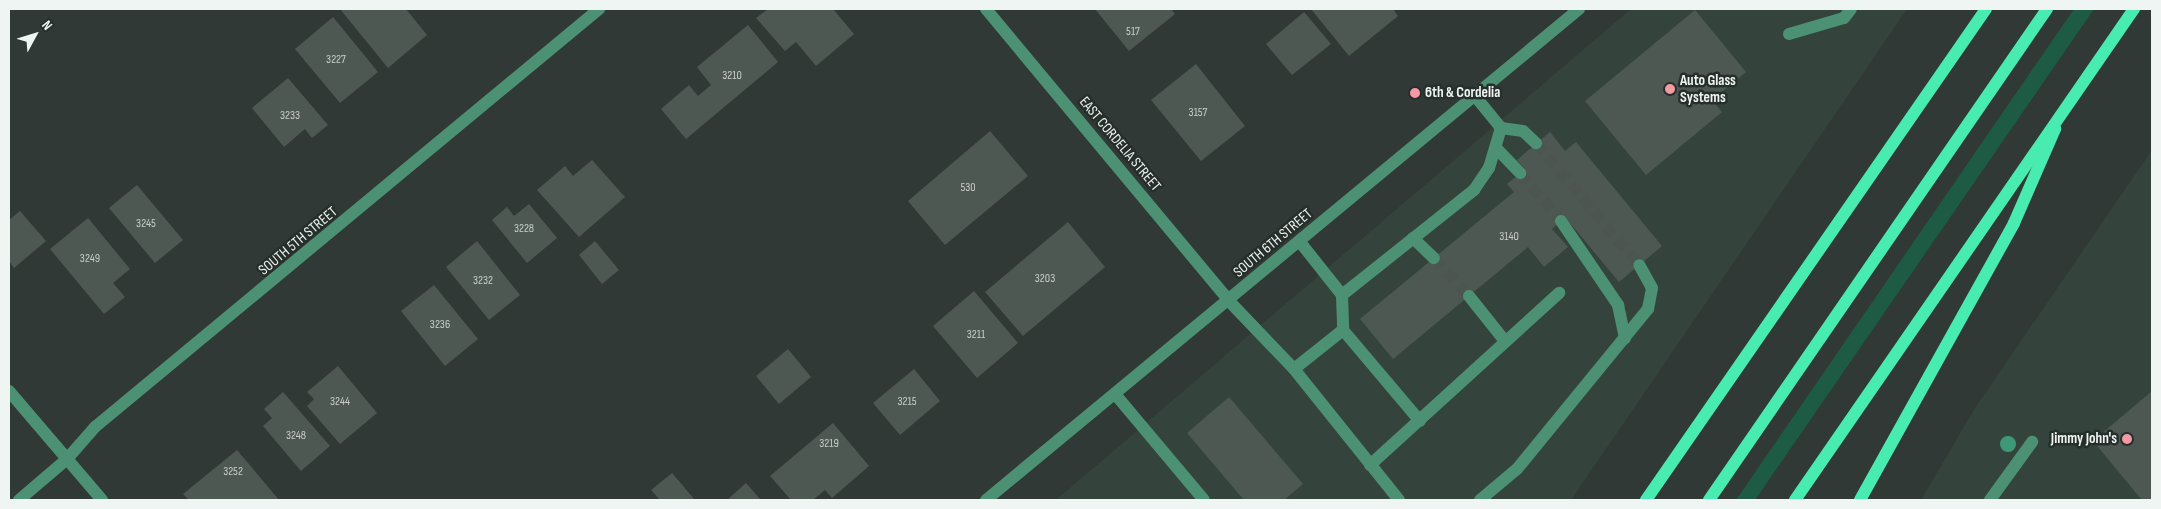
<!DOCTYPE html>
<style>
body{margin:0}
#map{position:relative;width:2161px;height:509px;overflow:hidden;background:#303935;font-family:"Sofia Sans Condensed",sans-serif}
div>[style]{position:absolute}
.built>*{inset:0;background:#34443c}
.green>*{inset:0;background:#1e5b44}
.building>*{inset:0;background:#4e5853}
.minor-tunnel>*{height:12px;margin-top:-6px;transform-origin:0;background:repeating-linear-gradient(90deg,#4d5551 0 12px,transparent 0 18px)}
.minor>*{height:12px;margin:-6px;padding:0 6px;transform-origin:6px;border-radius:6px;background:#4d9174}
.major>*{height:12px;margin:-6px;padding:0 6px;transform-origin:6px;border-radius:6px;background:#48ebb0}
.trees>*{width:16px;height:16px;margin:-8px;border-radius:50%;background:#3d9977}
.dots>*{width:14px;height:14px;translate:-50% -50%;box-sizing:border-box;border:2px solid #262f2b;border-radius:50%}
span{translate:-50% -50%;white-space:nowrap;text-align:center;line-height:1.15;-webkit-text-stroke:5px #262f2b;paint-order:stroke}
.number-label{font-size:12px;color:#c7ceca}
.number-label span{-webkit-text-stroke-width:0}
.poi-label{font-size:15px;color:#eff5f2;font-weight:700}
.left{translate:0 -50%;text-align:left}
.right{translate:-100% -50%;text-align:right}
.street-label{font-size:15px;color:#eff5f2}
.frame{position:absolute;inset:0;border:10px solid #eff5f2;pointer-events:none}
.north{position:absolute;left:10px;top:10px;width:50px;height:50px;-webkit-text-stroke:4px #262f2b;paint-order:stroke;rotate:51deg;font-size:14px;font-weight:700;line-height:20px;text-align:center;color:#eff5f2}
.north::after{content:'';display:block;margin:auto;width:18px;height:22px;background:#eff5f2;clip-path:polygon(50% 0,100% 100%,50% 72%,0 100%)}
</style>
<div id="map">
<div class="built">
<i style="clip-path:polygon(1631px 9px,1907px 9px,1571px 500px,1056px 500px)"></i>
<i style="clip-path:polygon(2152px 150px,2152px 500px,1921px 500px,1975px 408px)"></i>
</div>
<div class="green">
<i style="clip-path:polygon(2074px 9px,2094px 9px,1755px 500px,1736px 500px)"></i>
</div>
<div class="building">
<i style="clip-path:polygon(340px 9px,406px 9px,427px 35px,388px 68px)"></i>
<i style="clip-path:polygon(768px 9px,833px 9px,854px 34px,816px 66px,796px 42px,785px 51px,756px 18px)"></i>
<i style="clip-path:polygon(1095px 9px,1171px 9px,1175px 14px,1129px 51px)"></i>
<i style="clip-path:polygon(1311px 9px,1393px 9px,1398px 16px,1349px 56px)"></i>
<i style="clip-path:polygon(1695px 10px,1746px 72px,1712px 100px,1722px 112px,1646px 175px,1585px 101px)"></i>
<i style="clip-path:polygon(1304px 12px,1331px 44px,1292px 75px,1266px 44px)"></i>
<i style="clip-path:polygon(333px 17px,378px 72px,340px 103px,295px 49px)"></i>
<i style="clip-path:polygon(748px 25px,778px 62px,686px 139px,661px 109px,689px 85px,698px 96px,711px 85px,697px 67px)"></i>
<i style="clip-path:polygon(1196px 64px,1245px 126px,1201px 161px,1151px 100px)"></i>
<i style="clip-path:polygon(288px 78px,328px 125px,312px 138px,305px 129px,284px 147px,252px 108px)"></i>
<i style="clip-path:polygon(990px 131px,1028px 176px,945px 245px,908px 201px)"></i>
<i style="clip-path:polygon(1550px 132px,1565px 151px,1576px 142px,1662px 246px,1619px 282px,1565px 217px,1552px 229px,1568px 247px,1544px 267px,1528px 247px,1393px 359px,1360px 319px,1514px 192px,1507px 184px,1525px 169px,1517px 160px)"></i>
<i style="clip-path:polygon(592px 160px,625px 197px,579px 237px,537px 190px,565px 166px,573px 176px)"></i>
<i style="clip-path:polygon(137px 185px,183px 240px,155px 263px,109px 208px)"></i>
<i style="clip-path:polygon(529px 204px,557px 238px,527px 263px,492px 220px,507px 207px,514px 216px)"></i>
<i style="clip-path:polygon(20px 211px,46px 241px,14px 268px,9px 261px,9px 220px)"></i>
<i style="clip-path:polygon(88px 218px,130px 269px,113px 283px,125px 297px,104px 314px,50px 249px)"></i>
<i style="clip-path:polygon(1068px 222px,1105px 267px,1023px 336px,985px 292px)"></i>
<i style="clip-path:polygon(477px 241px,520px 295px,489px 320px,446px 267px)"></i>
<i style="clip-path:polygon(595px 241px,619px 270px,602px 284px,579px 255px)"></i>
<i style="clip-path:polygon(434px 285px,478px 339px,445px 366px,401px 311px)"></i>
<i style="clip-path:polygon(974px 291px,1018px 343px,977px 378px,933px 326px)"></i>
<i style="clip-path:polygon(788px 349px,811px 377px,779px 404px,756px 376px)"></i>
<i style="clip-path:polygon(338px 366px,377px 413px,340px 444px,307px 406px,314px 399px,307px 392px)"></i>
<i style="clip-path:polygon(914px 369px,940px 401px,900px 435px,873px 403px)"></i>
<i style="clip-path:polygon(2152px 391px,2152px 500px,2142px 500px,2093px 441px)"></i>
<i style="clip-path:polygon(283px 392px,330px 446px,301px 471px,263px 426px,272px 418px,264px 409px)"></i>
<i style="clip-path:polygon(1229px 397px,1303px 484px,1284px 500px,1244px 500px,1187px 433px)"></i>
<i style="clip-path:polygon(833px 423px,869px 466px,832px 498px,825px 490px,813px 500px,791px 500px,770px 476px)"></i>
<i style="clip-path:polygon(237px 450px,279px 500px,189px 500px,183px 494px)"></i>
<i style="clip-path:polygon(672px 473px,695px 500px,660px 500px,651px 490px)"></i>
<i style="clip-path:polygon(746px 483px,761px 500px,727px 500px)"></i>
</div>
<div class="minor-tunnel">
<i style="left:1536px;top:143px;width:160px;rotate:49.8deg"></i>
<i style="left:1520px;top:173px;width:63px;rotate:49.5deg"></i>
<i style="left:1434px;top:258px;width:52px;rotate:47.4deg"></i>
</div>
<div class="minor">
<i style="left:986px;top:9px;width:380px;rotate:50.2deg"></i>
<i style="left:1229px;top:301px;width:94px;rotate:46.3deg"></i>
<i style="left:1294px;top:369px;width:168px;rotate:51.3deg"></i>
<i style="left:1789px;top:34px;width:57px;rotate:-16.2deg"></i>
<i style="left:1844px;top:18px;width:11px;rotate:-52deg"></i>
<i style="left:1475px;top:96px;width:41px;rotate:50.9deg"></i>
<i style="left:1501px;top:128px;width:22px;rotate:8deg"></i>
<i style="left:1523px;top:131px;width:18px;rotate:43deg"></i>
<i style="left:1496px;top:148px;width:35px;rotate:46deg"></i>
<i style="left:1561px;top:221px;width:102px;rotate:55.8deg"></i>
<i style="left:1618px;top:305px;width:34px;rotate:78deg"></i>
<i style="left:1413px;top:238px;width:29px;rotate:44deg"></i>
<i style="left:1300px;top:242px;width:68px;rotate:51.6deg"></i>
<i style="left:1342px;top:295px;width:169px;rotate:-38.5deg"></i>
<i style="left:1474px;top:190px;width:27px;rotate:-56deg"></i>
<i style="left:1489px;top:168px;width:42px;rotate:-73.3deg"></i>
<i style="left:1342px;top:295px;width:35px;rotate:88deg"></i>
<i style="left:1343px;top:330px;width:119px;rotate:49.8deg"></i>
<i style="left:1469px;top:296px;width:56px;rotate:51.5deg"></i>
<i style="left:1294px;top:369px;width:63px;rotate:-38.5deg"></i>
<i style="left:9px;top:391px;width:143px;rotate:49.5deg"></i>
<i style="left:1115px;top:394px;width:138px;rotate:50deg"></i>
<i style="left:1370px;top:465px;width:256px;rotate:-42.3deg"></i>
<i style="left:19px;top:500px;width:63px;rotate:-40.5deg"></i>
<i style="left:67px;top:459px;width:43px;rotate:-48.8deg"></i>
<i style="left:95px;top:427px;width:655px;rotate:-39.67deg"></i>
<i style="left:986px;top:500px;width:770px;rotate:-39.62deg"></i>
<i style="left:1480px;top:500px;width:48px;rotate:-40deg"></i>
<i style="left:1517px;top:469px;width:207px;rotate:-50.7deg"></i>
<i style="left:1648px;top:309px;width:21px;rotate:-79deg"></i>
<i style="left:1652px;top:288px;width:26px;rotate:-119deg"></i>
<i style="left:1990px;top:500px;width:72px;rotate:-54.1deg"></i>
</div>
<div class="major">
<i style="left:1646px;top:500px;width:597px;rotate:-55.3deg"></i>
<i style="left:1709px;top:500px;width:596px;rotate:-55.46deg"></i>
<i style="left:1795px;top:500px;width:597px;rotate:-55.38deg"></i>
<i style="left:1860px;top:500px;width:317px;rotate:-60.9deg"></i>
<i style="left:2014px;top:223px;width:103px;rotate:-66.4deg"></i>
</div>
<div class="trees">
<i style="left:2008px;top:444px"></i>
</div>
<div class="dots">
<i style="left:1670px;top:89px;background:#f49aa2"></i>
<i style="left:1415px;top:93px;background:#f49aa2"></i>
<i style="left:2127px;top:439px;background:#f49aa2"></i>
</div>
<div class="number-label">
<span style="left:1133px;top:32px">517</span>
<span style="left:336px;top:60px">3227</span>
<span style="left:732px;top:76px">3210</span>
<span style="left:1198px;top:113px">3157</span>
<span style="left:290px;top:116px">3233</span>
<span style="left:968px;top:188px">530</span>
<span style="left:146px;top:224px">3245</span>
<span style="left:524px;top:229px">3228</span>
<span style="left:1509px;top:237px">3140</span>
<span style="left:90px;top:259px">3249</span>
<span style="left:1045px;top:279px">3203</span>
<span style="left:483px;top:281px">3232</span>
<span style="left:440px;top:325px">3236</span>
<span style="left:976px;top:335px">3211</span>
<span style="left:340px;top:402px">3244</span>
<span style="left:907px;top:402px">3215</span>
<span style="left:296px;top:436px">3248</span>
<span style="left:829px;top:444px">3219</span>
<span style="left:233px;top:472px">3252</span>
</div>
<div class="poi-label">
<span class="left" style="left:1680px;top:89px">Auto Glass<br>Systems</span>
<span class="left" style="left:1425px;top:93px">6th &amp; Cordelia</span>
<span class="right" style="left:2117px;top:439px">Jimmy John's</span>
</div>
<div class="street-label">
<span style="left:1120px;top:144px;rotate:50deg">EAST CORDELIA STREET</span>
<span style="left:298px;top:241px;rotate:-40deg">SOUTH 5TH STREET</span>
<span style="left:1273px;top:243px;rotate:-40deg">SOUTH 6TH STREET</span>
</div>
<div class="frame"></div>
<div class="north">N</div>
</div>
